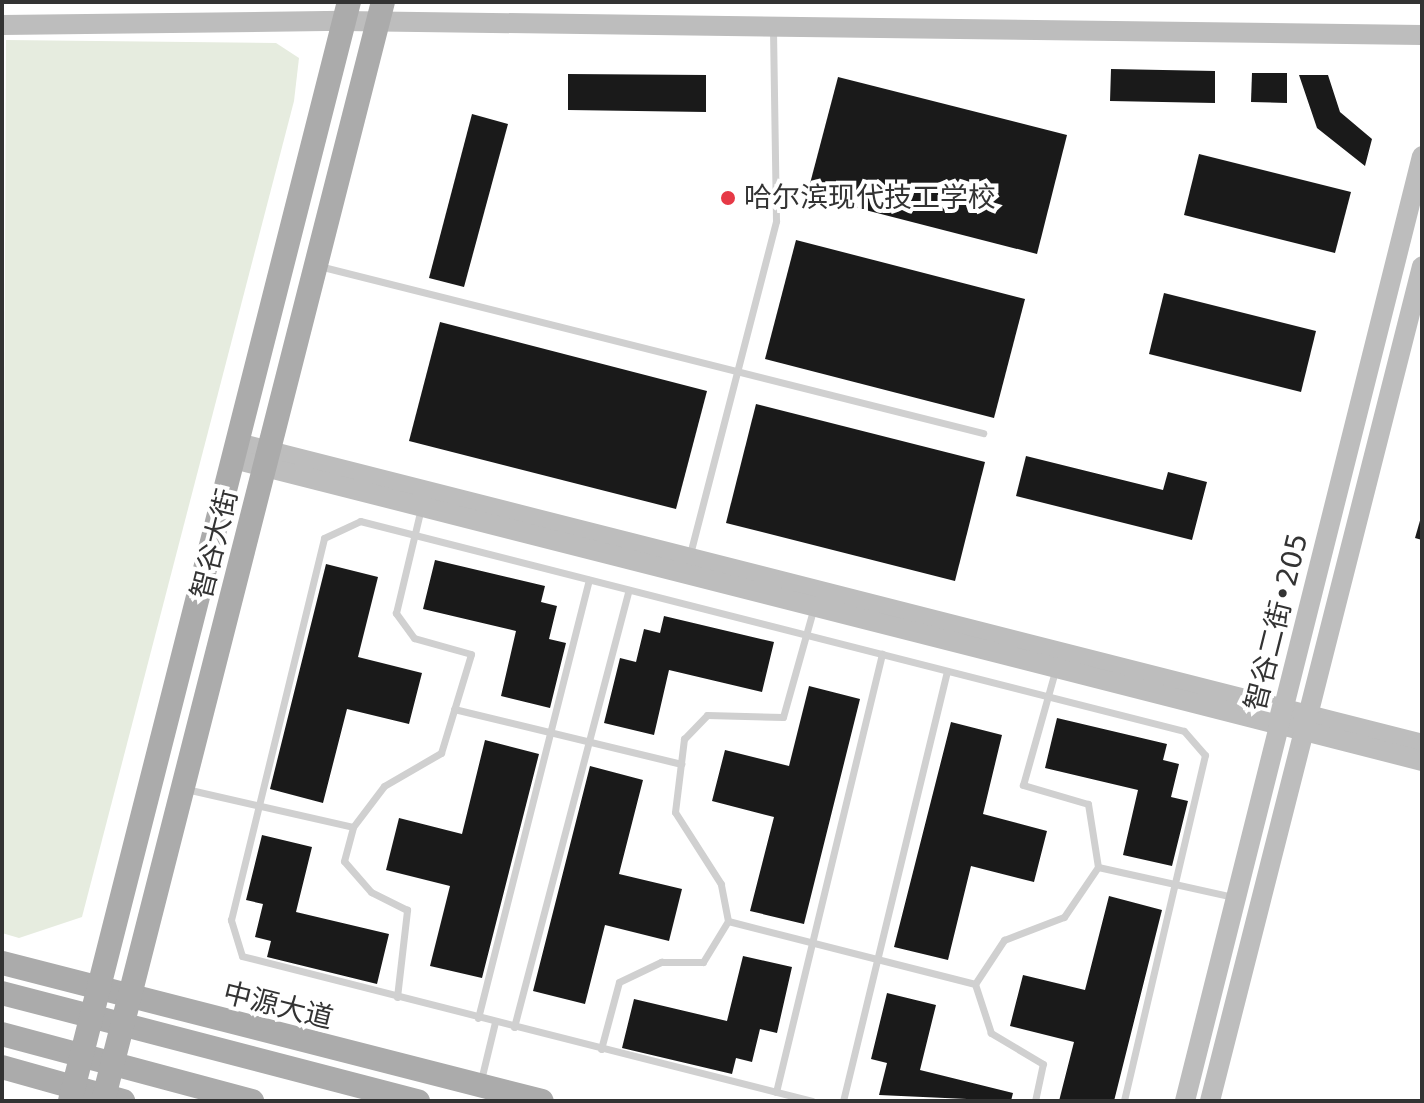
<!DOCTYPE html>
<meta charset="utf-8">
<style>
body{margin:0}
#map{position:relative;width:1424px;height:1103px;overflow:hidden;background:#fff;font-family:"DejaVu Sans","Noto Sans SC",sans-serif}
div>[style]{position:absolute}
.green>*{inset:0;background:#e6ecdf}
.building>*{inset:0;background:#1a1a1a}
.lane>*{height:7px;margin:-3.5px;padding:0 3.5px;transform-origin:3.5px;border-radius:3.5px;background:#d0d0d0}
.secondary>*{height:20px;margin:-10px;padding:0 10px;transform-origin:10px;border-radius:10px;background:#bdbdbd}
.primary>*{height:24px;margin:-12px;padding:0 12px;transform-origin:12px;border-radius:12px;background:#ababab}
.dots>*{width:22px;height:22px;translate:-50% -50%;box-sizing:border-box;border:4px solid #fff;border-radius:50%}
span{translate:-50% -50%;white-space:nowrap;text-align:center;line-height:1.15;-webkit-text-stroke:8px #fff;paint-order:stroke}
.poi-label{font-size:28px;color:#333}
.left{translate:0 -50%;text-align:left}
.street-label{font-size:28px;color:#333}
.frame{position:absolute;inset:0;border:4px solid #333;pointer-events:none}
</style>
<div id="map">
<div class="green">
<i style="clip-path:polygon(6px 40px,276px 43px,299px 58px,294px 101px,82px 917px,19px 938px,2px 933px)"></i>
</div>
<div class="building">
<i style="clip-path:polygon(1111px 69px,1215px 71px,1215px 103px,1110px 101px)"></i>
<i style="clip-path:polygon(1252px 73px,1287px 73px,1287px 103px,1251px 102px)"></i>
<i style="clip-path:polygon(568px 74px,706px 75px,706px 112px,568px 110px)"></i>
<i style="clip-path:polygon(1299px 75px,1328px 75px,1340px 112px,1372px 139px,1365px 166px,1317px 128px)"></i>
<i style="clip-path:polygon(838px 77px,1067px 135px,1037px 254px,807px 195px)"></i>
<i style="clip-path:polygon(472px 114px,508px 124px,464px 287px,429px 278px)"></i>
<i style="clip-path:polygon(1199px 154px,1351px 192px,1335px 253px,1184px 215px)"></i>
<i style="clip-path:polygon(796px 240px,1025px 299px,994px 418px,765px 359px)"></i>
<i style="clip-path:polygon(1164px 293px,1316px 331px,1301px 392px,1149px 354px)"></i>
<i style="clip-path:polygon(440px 322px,707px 391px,676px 509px,409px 441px)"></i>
<i style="clip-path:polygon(756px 404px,985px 462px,955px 581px,726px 523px)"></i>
<i style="clip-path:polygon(1026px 456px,1163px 490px,1168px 472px,1207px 482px,1192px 540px,1016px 496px)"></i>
<i style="clip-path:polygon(1421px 517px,1422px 517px,1422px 540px,1415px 538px)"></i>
<i style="clip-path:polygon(435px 560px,545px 586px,541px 602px,557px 606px,549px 639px,566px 643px,550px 708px,501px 696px,516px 631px,423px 609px)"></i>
<i style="clip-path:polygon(326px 564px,378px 577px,358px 657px,422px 673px,409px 724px,347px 709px,323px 803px,270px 789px)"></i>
<i style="clip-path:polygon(664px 616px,774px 642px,762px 692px,669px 670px,654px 735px,604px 723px,620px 658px,636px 662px,644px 629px,660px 633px)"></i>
<i style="clip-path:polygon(809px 686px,860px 699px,804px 924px,750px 911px,774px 817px,712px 801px,725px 750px,789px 766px)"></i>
<i style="clip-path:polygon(1057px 718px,1167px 744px,1163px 760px,1179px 764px,1171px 797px,1188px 801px,1172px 866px,1123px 855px,1138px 790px,1045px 768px)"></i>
<i style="clip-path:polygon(951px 722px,1002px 735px,983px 814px,1047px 831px,1034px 882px,971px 866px,948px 960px,894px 947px)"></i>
<i style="clip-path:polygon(485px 740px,539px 754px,482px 978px,430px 966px,450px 886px,386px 870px,399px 818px,462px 834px)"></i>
<i style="clip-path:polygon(590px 766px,643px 780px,619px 874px,682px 889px,669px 941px,605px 925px,585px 1004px,533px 991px)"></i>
<i style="clip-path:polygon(262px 835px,312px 847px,296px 912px,389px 934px,377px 984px,267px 957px,271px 941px,255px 937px,263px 904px,246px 900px)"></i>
<i style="clip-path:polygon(1109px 896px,1162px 910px,1114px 1101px,1059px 1101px,1074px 1042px,1010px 1026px,1023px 975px,1085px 990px)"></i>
<i style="clip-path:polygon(743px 956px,792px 967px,777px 1033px,760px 1029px,752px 1062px,736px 1058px,732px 1074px,622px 1048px,634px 999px,727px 1021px)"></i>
<i style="clip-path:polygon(887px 993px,936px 1005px,920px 1070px,1013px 1093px,1011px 1101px,879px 1095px,887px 1063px,871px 1059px)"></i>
</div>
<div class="lane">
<i style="left:319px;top:266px;width:685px;rotate:14.12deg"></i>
<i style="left:690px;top:554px;width:344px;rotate:-75.5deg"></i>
<i style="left:776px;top:221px;width:192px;rotate:-90.9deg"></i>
<i style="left:454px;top:709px;width:234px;rotate:13.6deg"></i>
<i style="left:186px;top:789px;width:171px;rotate:12.8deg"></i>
<i style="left:1098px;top:867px;width:138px;rotate:12.5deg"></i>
<i style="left:728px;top:921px;width:255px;rotate:14.3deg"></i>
<i style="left:397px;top:997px;width:88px;rotate:-83.4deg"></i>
<i style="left:407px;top:910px;width:40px;rotate:-153.4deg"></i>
<i style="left:371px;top:892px;width:41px;rotate:-131.1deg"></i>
<i style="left:344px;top:861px;width:35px;rotate:-75deg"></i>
<i style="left:353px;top:827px;width:51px;rotate:-52.9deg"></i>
<i style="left:384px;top:786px;width:66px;rotate:-30.1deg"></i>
<i style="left:441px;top:753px;width:103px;rotate:-73.1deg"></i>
<i style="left:471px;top:654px;width:59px;rotate:-164.3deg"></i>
<i style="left:414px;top:638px;width:31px;rotate:-126deg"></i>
<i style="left:396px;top:613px;width:108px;rotate:-76.6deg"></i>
<i style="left:478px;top:1018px;width:452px;rotate:-75.8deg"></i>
<i style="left:514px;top:1027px;width:452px;rotate:-75.3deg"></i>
<i style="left:601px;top:1049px;width:69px;rotate:-75deg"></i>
<i style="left:619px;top:982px;width:47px;rotate:-25.5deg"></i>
<i style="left:661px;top:962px;width:42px"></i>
<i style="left:703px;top:962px;width:48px;rotate:-58.6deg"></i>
<i style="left:728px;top:921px;width:38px;rotate:-101deg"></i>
<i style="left:721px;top:884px;width:85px;rotate:-122.6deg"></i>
<i style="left:675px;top:812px;width:74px;rotate:-83deg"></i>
<i style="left:684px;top:739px;width:33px;rotate:-46deg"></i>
<i style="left:707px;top:715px;width:76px;rotate:1.5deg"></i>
<i style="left:783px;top:717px;width:114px;rotate:-74.3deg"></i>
<i style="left:481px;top:1080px;width:60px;rotate:-76.4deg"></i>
<i style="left:776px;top:1092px;width:451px;rotate:-76.4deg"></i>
<i style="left:812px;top:1101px;width:588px;rotate:-165.73deg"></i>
<i style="left:242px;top:956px;width:38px;rotate:-107deg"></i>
<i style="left:231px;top:920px;width:393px;rotate:-76.3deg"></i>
<i style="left:324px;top:538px;width:40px;rotate:-25deg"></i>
<i style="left:360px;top:521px;width:850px;rotate:14.3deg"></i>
<i style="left:1184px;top:731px;width:32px;rotate:49deg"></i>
<i style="left:1205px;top:755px;width:355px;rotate:103.2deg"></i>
<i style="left:843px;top:1101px;width:442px;rotate:-76.4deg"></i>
<i style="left:1035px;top:1101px;width:38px;rotate:-78deg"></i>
<i style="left:1043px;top:1064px;width:61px;rotate:-149.2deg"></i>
<i style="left:991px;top:1033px;width:52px;rotate:-108.1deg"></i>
<i style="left:975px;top:984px;width:53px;rotate:-56.6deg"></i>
<i style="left:1004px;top:940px;width:64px;rotate:-21deg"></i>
<i style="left:1064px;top:917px;width:60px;rotate:-55.8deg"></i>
<i style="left:1098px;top:867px;width:64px;rotate:-99deg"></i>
<i style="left:1088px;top:804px;width:68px;rotate:-163.7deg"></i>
<i style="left:1023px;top:785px;width:118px;rotate:-74.3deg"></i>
</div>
<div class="secondary">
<i style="left:2px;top:25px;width:342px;rotate:-0.7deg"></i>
<i style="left:344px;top:21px;width:1078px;rotate:0.74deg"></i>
<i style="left:238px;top:443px;width:1222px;rotate:14.26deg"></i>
<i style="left:234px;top:459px;width:1226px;rotate:14.26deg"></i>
<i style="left:1185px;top:1101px;width:974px;rotate:-75.92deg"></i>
<i style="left:1210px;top:1101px;width:861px;rotate:-75.75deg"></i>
</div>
<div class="primary">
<i style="left:2px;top:963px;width:557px;rotate:14.34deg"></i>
<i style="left:2px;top:993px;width:430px;rotate:14.6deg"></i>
<i style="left:2px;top:1034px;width:259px;rotate:15deg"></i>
<i style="left:2px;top:1067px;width:126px;rotate:15.7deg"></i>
<i style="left:70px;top:1101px;width:1134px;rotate:-75.76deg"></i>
<i style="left:103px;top:1101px;width:1134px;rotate:-75.71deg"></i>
</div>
<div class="dots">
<i style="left:728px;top:198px;background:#e63946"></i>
</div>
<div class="poi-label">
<span class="left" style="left:744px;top:198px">哈尔滨现代技工学校</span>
</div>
<div class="street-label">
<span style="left:215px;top:544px;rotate:-76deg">智谷大街</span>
<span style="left:1277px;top:622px;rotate:-76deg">智谷二街•205</span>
<span style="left:278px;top:1006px;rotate:14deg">中源大道</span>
</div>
<div class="frame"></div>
</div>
